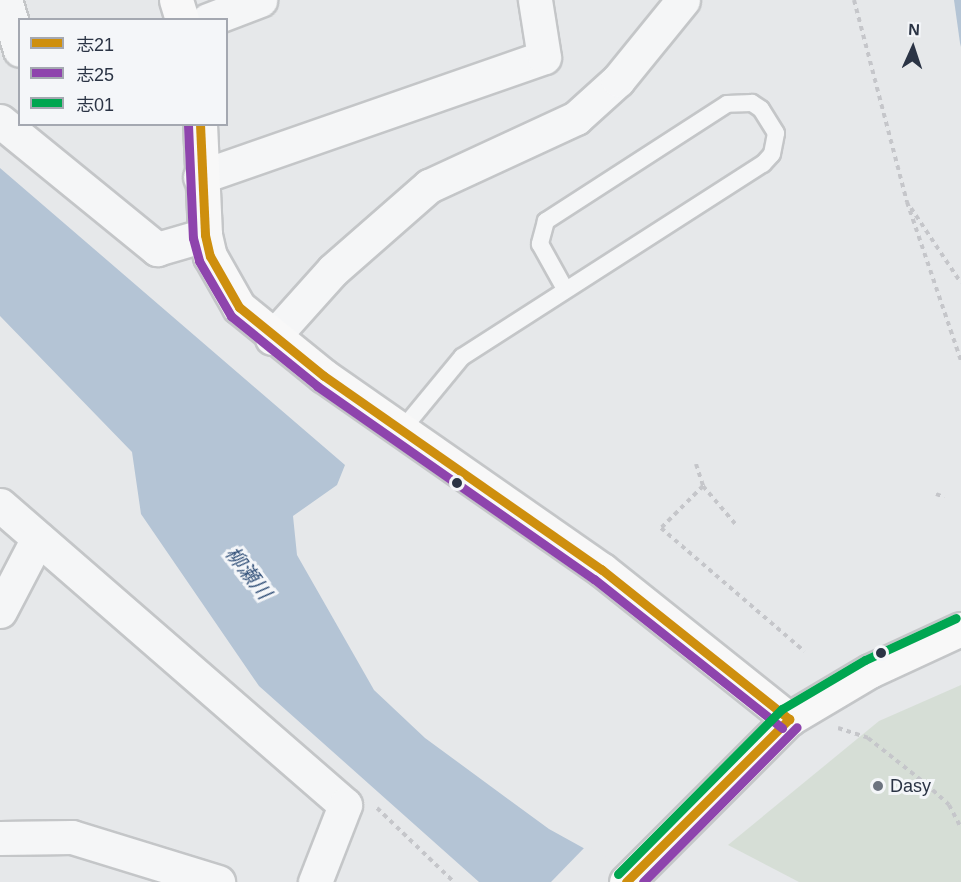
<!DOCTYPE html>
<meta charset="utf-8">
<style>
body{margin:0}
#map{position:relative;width:961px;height:882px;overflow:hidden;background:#e6e8ea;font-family:Helvetica,"Noto Sans JP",sans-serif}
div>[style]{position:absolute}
.green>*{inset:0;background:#d6ded6}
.water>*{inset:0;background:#b4c4d5}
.pier>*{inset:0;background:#e6e8ea}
.path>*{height:4px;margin-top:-2px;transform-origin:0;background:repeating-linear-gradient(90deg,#c5c6ca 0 4.5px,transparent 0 9px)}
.roads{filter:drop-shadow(2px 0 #c4c6c8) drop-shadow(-2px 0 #c4c6c8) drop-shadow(0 2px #c4c6c8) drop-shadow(0 -2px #c4c6c8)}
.service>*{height:16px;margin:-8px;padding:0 8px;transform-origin:8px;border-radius:8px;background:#f5f6f7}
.minor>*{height:33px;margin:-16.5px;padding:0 16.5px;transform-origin:16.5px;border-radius:16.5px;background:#f5f6f7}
.secondary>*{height:33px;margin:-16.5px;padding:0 16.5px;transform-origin:16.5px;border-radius:16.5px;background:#f8f8f8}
.primary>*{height:33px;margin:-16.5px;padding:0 16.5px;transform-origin:16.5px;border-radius:16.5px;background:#f8f8f8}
.bus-1>*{height:9px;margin:-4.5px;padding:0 4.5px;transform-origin:4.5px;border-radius:4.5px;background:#ce8f0e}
.bus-2>*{height:9px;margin:-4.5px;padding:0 4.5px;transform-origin:4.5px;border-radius:4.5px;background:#8e44ad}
.bus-3>*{height:9px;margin:-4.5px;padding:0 4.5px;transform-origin:4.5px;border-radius:4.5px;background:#00a651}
.dots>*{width:16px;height:16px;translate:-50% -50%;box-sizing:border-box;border:3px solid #f4f6f9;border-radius:50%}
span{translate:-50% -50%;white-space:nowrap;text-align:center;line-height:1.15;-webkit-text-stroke:6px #f4f6f9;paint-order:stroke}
.poi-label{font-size:18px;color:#2b3445}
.left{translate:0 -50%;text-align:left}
.water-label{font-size:20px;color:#34527a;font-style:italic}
.legend{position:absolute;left:18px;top:18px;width:210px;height:108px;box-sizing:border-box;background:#f4f6f9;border:2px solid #a4a8b1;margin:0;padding:8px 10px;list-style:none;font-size:18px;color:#2b3445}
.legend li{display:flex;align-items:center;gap:12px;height:30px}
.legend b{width:30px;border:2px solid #a4a8b1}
.north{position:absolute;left:883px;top:18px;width:60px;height:60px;-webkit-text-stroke:4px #f4f6f9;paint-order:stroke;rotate:3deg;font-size:16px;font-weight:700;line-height:24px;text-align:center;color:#2b3445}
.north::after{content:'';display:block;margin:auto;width:21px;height:27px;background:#2b3445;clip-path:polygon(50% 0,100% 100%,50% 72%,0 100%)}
</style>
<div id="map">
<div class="green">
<i style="clip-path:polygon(961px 685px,961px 882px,799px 882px,728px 845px,879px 721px)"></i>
</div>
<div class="water">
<i style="clip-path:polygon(954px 0,961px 0,961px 47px,960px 43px)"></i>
<i style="clip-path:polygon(0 168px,345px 465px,337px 485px,293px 516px,297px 555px,374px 690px,425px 738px,549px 829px,645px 882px,479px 882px,259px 686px,141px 514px,132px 452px,0 316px)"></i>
</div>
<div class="pier">
<i style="clip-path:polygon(586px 846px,647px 879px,648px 882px,551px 882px)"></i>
</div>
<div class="path">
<i style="left:854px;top:0;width:209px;rotate:75.3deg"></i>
<i style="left:907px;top:202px;width:168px;rotate:71.2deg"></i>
<i style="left:911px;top:208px;width:90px;rotate:56.3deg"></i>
<i style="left:696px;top:464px;width:23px;rotate:72deg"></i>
<i style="left:703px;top:486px;width:59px;rotate:135deg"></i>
<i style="left:661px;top:528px;width:189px;rotate:40.7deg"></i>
<i style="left:703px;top:486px;width:52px;rotate:49.6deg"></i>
<i style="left:936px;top:494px;width:9px;rotate:21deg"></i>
<i style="left:838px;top:728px;width:32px;rotate:18deg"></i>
<i style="left:868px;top:738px;width:74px;rotate:38.4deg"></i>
<i style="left:926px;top:784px;width:31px;rotate:42deg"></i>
<i style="left:949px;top:805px;width:26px;rotate:62deg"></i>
<i style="left:377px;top:808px;width:107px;rotate:43.9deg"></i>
</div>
<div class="roads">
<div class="service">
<i style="left:401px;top:431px;width:96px;rotate:-50.5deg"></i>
<i style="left:462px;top:357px;width:358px;rotate:-32.7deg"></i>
<i style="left:763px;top:164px;width:13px;rotate:-48deg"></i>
<i style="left:772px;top:154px;width:21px;rotate:-79deg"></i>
<i style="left:776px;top:133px;width:28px;rotate:-122deg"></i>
<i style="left:761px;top:109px;width:11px;rotate:-146deg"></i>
<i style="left:752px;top:103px;width:25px;rotate:178deg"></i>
<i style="left:727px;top:104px;width:216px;rotate:147.1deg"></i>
<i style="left:546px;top:221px;width:24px;rotate:105deg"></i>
<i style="left:540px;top:244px;width:51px;rotate:60.9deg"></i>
</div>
<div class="minor">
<i style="left:5px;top:0;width:52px;rotate:73.3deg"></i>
<i style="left:208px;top:20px;width:56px;rotate:-21deg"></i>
<i style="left:0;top:121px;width:203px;rotate:39.2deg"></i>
<i style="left:157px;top:249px;width:50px;rotate:-16.3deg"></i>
<i style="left:200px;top:177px;width:364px;rotate:-19.2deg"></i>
<i style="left:544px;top:57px;width:58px;rotate:-99deg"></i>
<i style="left:272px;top:338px;width:91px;rotate:-48.1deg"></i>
<i style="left:333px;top:270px;width:128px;rotate:-41.2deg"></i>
<i style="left:429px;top:186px;width:162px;rotate:-24.8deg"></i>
<i style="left:576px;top:118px;width:57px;rotate:-42.1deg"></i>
<i style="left:618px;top:80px;width:103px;rotate:-50.9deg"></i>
<i style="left:0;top:505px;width:457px;rotate:41deg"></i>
<i style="left:345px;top:805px;width:83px;rotate:111.3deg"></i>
<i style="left:0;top:611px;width:82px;rotate:-62.5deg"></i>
<i style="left:0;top:838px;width:72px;rotate:-0.8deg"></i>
<i style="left:72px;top:837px;width:153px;rotate:17.1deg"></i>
</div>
<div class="secondary">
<i style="left:176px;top:0;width:21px;rotate:73deg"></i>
<i style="left:200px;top:124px;width:111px;rotate:87.4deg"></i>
<i style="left:205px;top:235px;width:22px;rotate:77deg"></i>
<i style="left:210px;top:256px;width:59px;rotate:60.4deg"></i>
<i style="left:239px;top:307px;width:109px;rotate:39.1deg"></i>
<i style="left:324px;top:376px;width:338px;rotate:34.9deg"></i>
<i style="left:601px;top:569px;width:241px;rotate:38.6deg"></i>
</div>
<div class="primary">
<i style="left:626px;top:882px;width:231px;rotate:-45deg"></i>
<i style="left:789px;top:719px;width:94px;rotate:-30.7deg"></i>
<i style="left:870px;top:671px;width:100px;rotate:-24.8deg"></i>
</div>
</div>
<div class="bus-1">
<i style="left:200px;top:124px;width:111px;rotate:87.4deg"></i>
<i style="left:205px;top:235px;width:22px;rotate:77deg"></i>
<i style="left:210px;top:256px;width:59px;rotate:60.4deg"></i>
<i style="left:239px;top:307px;width:109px;rotate:39.1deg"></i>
<i style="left:324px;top:376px;width:338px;rotate:34.9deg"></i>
<i style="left:601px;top:569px;width:241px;rotate:38.6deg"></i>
<i style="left:626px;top:882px;width:231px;rotate:-45deg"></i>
</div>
<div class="bus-2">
<i style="left:188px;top:125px;width:113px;rotate:87.5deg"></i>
<i style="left:193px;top:238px;width:24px;rotate:75deg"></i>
<i style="left:199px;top:261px;width:64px;rotate:59.8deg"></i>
<i style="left:231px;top:316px;width:111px;rotate:39.1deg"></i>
<i style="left:317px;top:386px;width:338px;rotate:34.9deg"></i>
<i style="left:594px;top:579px;width:240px;rotate:38.4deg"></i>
<i style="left:643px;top:882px;width:218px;rotate:-45.2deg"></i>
</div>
<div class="bus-3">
<i style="left:618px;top:874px;width:233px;rotate:-45.2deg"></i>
<i style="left:782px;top:709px;width:96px;rotate:-30.6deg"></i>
<i style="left:865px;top:660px;width:100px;rotate:-24.8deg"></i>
</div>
<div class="dots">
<i style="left:457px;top:483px;background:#2b3445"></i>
<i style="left:881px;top:653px;background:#2b3445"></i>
<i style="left:878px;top:786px;background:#6c737f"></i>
</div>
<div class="poi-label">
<span class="left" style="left:890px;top:786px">Dasy</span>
</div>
<div class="water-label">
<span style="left:248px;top:573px;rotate:52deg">柳瀬川</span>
</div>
<ul class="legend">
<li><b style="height:8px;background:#ce8f0e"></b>志21</li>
<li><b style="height:8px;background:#8e44ad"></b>志25</li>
<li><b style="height:8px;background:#00a651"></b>志01</li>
</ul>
<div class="north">N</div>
</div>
